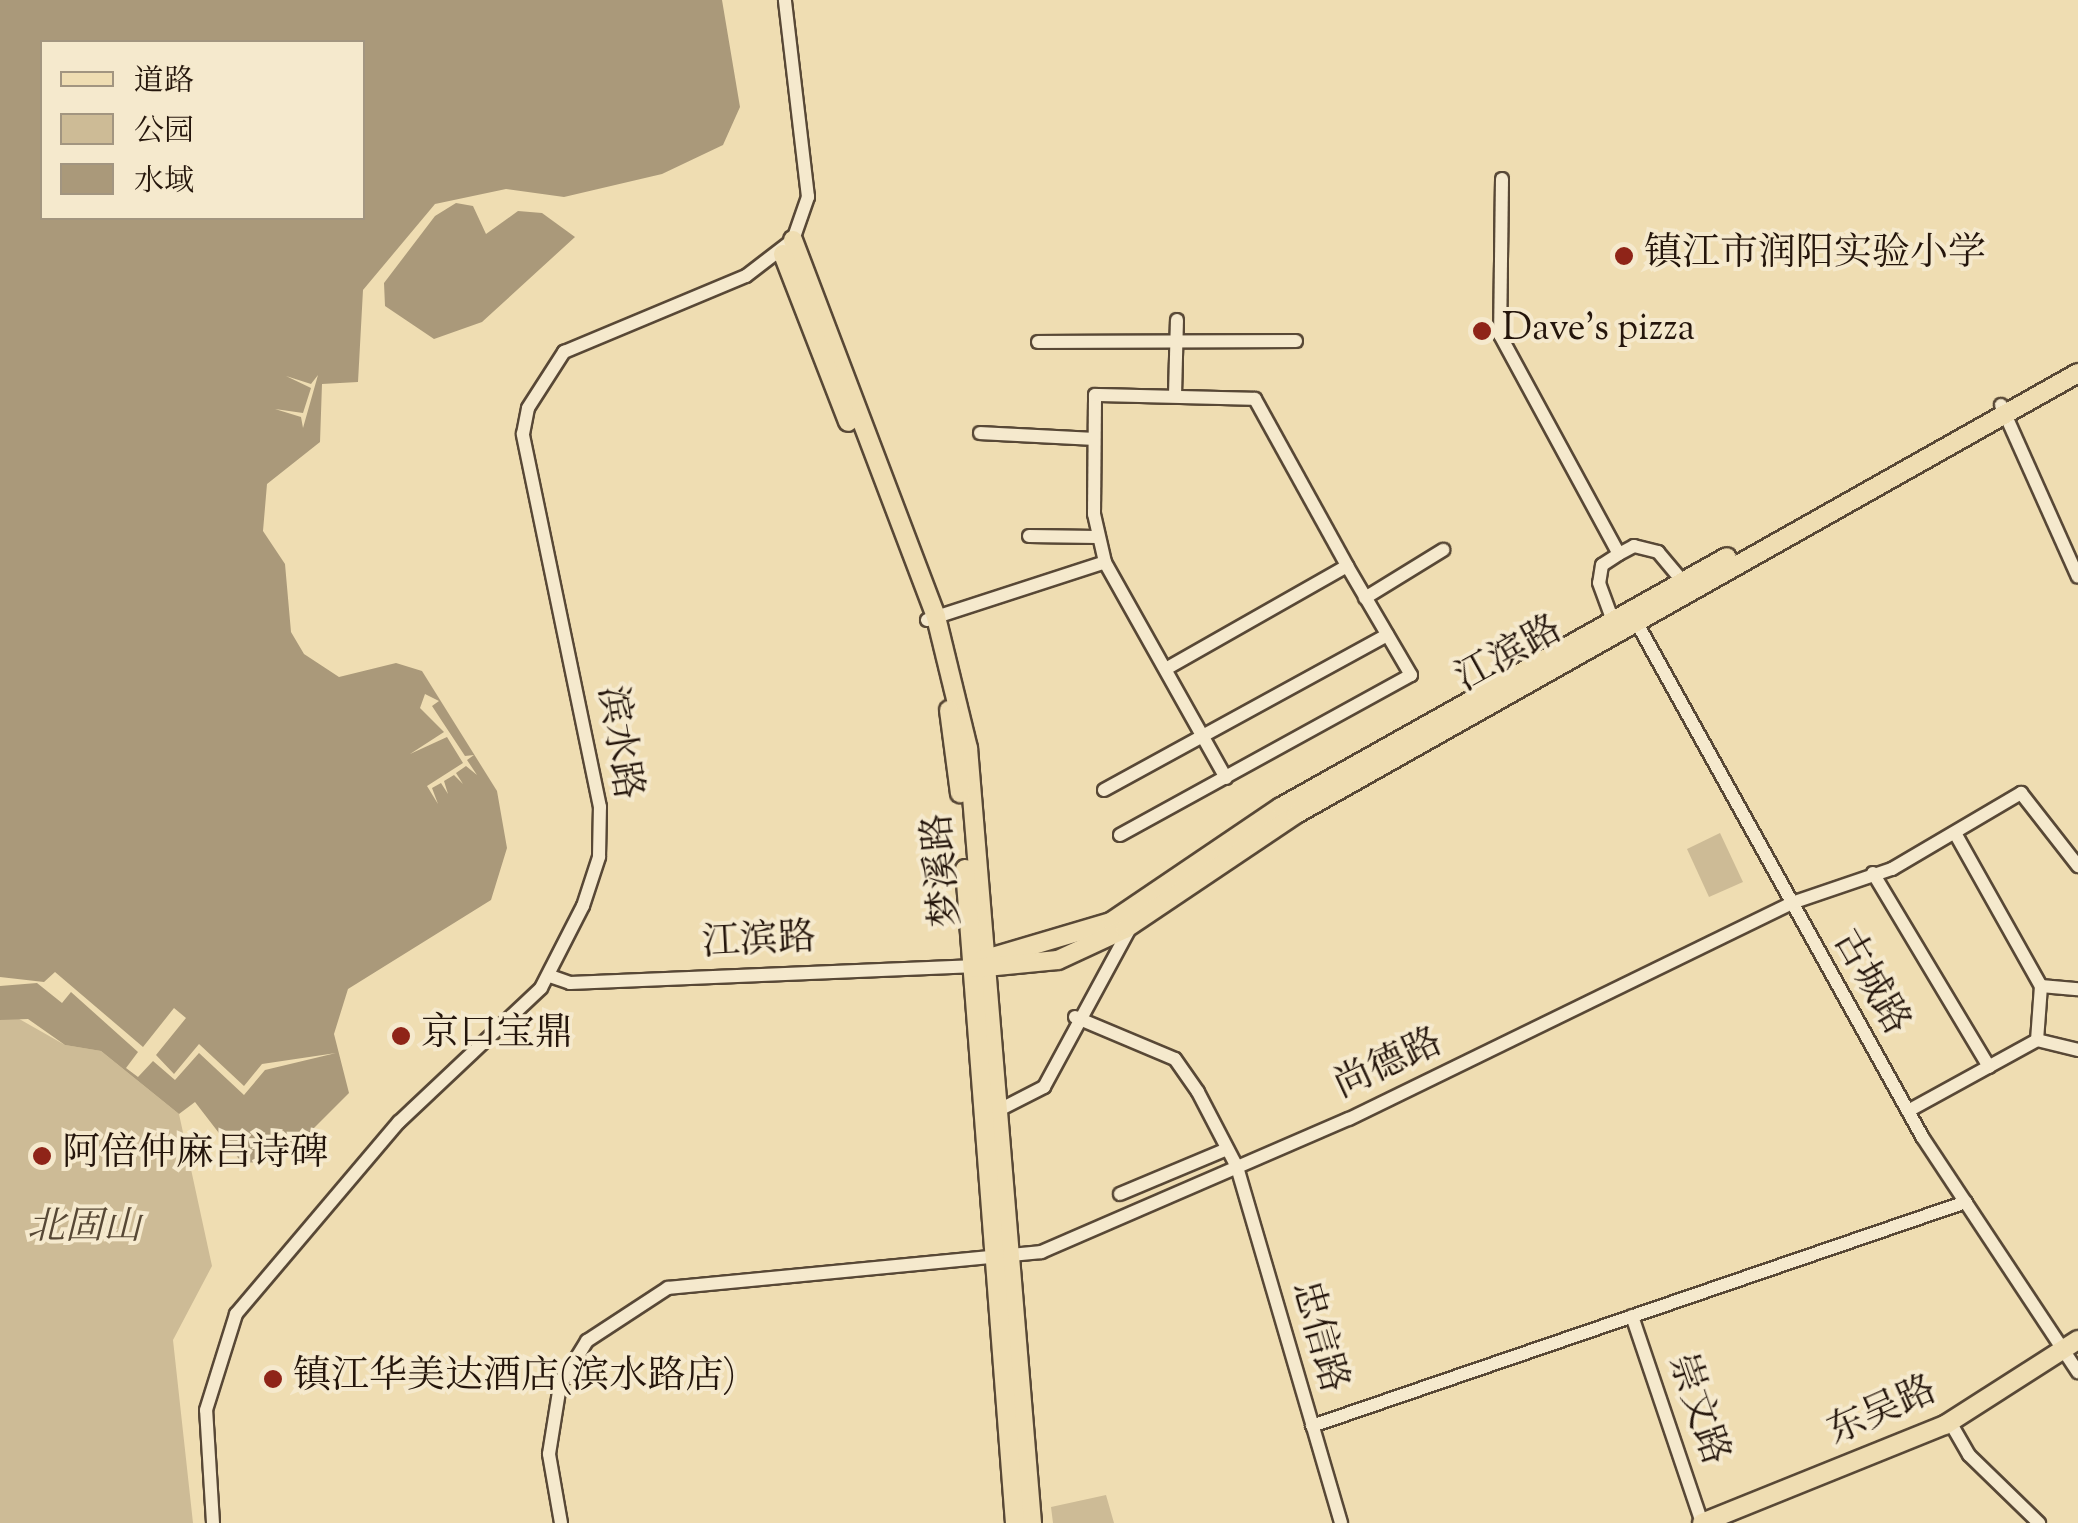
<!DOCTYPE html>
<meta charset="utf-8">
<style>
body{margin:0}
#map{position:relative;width:2078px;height:1523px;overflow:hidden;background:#efddb2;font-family:"Sorts Mill Goudy","Noto Serif SC",serif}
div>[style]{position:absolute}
.green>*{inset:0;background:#cdbb96}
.water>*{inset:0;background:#aa997a}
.pier>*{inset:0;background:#efddb2}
.roads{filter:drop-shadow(2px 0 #584836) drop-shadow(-2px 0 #584836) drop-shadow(0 2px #584836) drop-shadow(0 -2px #584836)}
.minor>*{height:12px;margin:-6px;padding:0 6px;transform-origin:6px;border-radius:6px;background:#f5e9cd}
.major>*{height:18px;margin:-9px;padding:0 9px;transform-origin:9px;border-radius:9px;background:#efddb2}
.dots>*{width:28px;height:28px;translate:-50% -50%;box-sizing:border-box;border:5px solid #f5e9cd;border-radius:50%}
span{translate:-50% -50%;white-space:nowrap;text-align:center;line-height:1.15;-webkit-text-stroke:8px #f5e9cd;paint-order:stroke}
.poi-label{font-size:38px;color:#25160c}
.left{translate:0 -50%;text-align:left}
.street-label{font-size:38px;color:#25160c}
.park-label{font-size:38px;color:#574835;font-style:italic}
.legend{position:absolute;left:40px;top:40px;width:325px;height:180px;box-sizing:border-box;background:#f5e9cd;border:2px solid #a29580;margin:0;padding:12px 18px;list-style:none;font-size:30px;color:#25160c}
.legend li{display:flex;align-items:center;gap:20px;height:50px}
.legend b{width:50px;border:2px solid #a29580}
</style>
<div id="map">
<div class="green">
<i style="clip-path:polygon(1720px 833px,1743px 882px,1709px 897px,1687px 849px)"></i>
<i style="clip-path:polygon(14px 1016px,65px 1045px,101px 1051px,179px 1114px,212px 1266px,173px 1340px,193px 1523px,0 1523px,0 1020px)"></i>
<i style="clip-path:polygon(1106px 1495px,1114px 1523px,1128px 1523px,1053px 1523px,1051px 1507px)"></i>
</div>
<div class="water">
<i style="clip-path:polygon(evenodd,0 0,722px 0,740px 107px,723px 145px,662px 174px,564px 197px,506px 189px,435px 204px,363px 290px,358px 382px,322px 384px,320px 442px,267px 484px,263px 531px,285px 564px,291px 632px,304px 654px,339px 677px,396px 663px,422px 671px,497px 791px,507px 848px,491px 900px,348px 989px,334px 1034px,349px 1093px,281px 1161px,242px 1163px,195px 1102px,179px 1114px,101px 1051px,65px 1045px,28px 1019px,0 1020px,0 0,42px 42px,362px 42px,362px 218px,42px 218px,42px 42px)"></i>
<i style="clip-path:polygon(456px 203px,473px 206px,486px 234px,518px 211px,542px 213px,575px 237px,482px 322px,434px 339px,385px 306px,384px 283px,435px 216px)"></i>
</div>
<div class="pier">
<i style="clip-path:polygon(318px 375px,303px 428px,301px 417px,275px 409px,303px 413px,311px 388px,286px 376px,311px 384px)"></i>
<i style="clip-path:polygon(425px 694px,439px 701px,432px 706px,465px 756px,474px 755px,467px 760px,477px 775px,466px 766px,456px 773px,463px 784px,454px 775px,444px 781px,448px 794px,441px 783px,432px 788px,438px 804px,427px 786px,463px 763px,447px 737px,410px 754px,444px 732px,420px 708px)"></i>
<i style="clip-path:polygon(55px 972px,143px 1047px,174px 1008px,186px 1018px,156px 1055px,174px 1074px,199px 1044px,244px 1086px,262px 1064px,336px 1053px,265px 1070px,244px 1095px,199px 1053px,175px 1080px,153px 1061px,138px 1077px,126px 1068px,138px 1052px,71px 992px,62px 1003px,37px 983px,0 986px,0 977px,44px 982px)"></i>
</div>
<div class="roads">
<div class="minor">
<i style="left:1502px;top:179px;width:156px;rotate:90.7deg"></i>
<i style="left:1500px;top:335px;width:249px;rotate:61.5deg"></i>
<i style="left:1619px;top:554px;width:20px;rotate:147deg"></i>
<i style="left:1602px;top:565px;width:18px;rotate:99deg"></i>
<i style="left:1599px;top:583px;width:40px;rotate:69.8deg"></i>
<i style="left:1038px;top:342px;width:258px;rotate:-0.2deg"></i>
<i style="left:1175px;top:395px;width:75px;rotate:-88.5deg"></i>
<i style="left:2001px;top:405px;width:188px;rotate:65.9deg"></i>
<i style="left:980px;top:433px;width:114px;rotate:3deg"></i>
<i style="left:1029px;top:536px;width:68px;rotate:0.8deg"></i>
<i style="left:1619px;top:554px;width:17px;rotate:-28deg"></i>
<i style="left:1634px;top:546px;width:25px;rotate:14deg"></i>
<i style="left:1658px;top:552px;width:39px;rotate:50deg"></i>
<i style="left:1365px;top:598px;width:92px;rotate:-31.6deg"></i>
<i style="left:1633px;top:616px;width:597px;rotate:60.95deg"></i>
<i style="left:1923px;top:1138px;width:281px;rotate:56.5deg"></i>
<i style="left:927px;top:620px;width:187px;rotate:-18deg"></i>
<i style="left:1226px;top:778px;width:248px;rotate:-119.3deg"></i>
<i style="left:1105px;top:562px;width:49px;rotate:-102.9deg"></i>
<i style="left:1094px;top:514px;width:119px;rotate:-89.5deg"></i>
<i style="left:1095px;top:395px;width:160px;rotate:1.4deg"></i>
<i style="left:1255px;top:399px;width:191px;rotate:61.1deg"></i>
<i style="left:1104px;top:790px;width:323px;rotate:-28.7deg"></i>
<i style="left:1955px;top:833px;width:176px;rotate:60.7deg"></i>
<i style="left:2041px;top:986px;width:54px;rotate:94.2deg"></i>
<i style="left:1120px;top:835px;width:332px;rotate:-28.8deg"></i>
<i style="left:1411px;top:675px;width:126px;rotate:-120.4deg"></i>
<i style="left:1347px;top:566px;width:205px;rotate:150.4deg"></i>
<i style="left:1873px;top:873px;width:226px;rotate:59.1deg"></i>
<i style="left:550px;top:976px;width:21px;rotate:19deg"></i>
<i style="left:570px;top:983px;width:401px;rotate:-2.4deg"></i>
<i style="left:2041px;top:986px;width:37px;rotate:5deg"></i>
<i style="left:1075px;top:1017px;width:108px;rotate:22.8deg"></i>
<i style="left:1175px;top:1059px;width:40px;rotate:55.1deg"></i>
<i style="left:1198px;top:1092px;width:85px;rotate:62.5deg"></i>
<i style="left:1237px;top:1167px;width:371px;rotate:73.7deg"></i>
<i style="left:997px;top:1111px;width:53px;rotate:-27.1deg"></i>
<i style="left:1044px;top:1087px;width:183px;rotate:-61.6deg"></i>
<i style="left:1908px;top:1111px;width:147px;rotate:-28.8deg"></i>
<i style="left:2037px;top:1040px;width:42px;rotate:13.7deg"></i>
<i style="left:1120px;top:1194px;width:116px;rotate:-22.8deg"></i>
<i style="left:1632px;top:1316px;width:219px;rotate:71.3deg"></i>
<i style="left:1950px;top:1422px;width:38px;rotate:60deg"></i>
<i style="left:1969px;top:1455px;width:98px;rotate:44.2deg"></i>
<i style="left:1312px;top:1426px;width:691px;rotate:-18.91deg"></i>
<i style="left:213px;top:1523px;width:113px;rotate:-93.5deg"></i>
<i style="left:206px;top:1410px;width:101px;rotate:-72.6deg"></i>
<i style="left:236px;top:1314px;width:252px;rotate:-49.7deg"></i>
<i style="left:399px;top:1122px;width:195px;rotate:-43.3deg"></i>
<i style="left:541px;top:988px;width:92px;rotate:-62.9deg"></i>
<i style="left:583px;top:906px;width:52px;rotate:-71.9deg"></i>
<i style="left:599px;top:857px;width:50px;rotate:-88.9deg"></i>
<i style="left:600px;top:807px;width:381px;rotate:-101.7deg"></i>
<i style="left:523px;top:434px;width:26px;rotate:-79deg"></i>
<i style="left:528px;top:408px;width:67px;rotate:-57.3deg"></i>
<i style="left:564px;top:352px;width:197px;rotate:-22.7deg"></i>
<i style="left:746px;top:276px;width:59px;rotate:-37.5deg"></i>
<i style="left:793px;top:240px;width:46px;rotate:-70.8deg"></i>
<i style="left:808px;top:197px;width:198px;rotate:-96.7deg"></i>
<i style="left:561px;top:1523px;width:70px;rotate:-99.9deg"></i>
<i style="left:549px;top:1454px;width:70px;rotate:-80.9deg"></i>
<i style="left:560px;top:1385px;width:52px;rotate:-58.5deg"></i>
<i style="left:587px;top:1341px;width:97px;rotate:-33.2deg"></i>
<i style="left:668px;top:1288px;width:375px;rotate:-5.5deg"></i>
<i style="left:1041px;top:1252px;width:335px;rotate:-23.4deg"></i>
<i style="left:1349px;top:1119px;width:490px;rotate:-26deg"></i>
<i style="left:1789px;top:904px;width:109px;rotate:-18.8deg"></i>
<i style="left:1892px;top:869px;width:150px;rotate:-30.5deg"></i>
<i style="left:2021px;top:793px;width:93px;rotate:52deg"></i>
</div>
<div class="major">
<i style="left:793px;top:240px;width:403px;rotate:69.2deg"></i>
<i style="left:936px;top:617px;width:135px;rotate:76.3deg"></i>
<i style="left:968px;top:748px;width:778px;rotate:85.28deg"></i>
<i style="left:783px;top:254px;width:180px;rotate:68.8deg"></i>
<i style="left:949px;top:710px;width:84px;rotate:82.5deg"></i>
<i style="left:965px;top:869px;width:656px;rotate:85.63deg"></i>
<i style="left:976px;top:962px;width:141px;rotate:-16.5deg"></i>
<i style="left:1111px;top:922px;width:205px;rotate:-34.1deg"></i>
<i style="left:1281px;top:807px;width:511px;rotate:-29.27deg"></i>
<i style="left:976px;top:968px;width:82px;rotate:-5.6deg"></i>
<i style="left:1058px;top:960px;width:74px;rotate:-24.8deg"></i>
<i style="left:1125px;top:929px;width:206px;rotate:-33.9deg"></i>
<i style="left:1296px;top:814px;width:898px;rotate:-29.42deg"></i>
<i style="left:1702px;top:1523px;width:262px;rotate:-22deg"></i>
<i style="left:1945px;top:1425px;width:158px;rotate:-32.6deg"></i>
</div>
</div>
<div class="dots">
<i style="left:1624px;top:256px;background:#8f2418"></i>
<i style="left:1482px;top:331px;background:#8f2418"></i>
<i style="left:401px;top:1036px;background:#8f2418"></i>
<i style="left:42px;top:1156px;background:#8f2418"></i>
<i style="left:273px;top:1379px;background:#8f2418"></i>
</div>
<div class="poi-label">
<span class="left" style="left:1644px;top:256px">镇江市润阳实验小学</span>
<span class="left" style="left:1502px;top:331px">Dave's pizza</span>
<span class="left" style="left:421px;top:1036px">京口宝鼎</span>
<span class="left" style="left:62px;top:1156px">阿倍仲麻吕诗碑</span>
<span class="left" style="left:293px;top:1379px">镇江华美达酒店(滨水路店)</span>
</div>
<div class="street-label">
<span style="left:1510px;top:656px;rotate:-29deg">江滨路</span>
<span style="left:617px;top:743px;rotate:81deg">滨水路</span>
<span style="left:945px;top:870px;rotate:-95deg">梦溪路</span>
<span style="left:759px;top:943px;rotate:-3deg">江滨路</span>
<span style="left:1869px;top:983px;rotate:60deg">古城路</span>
<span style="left:1389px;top:1066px;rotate:-25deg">尚德路</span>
<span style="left:1317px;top:1337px;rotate:74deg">忠信路</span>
<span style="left:1696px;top:1410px;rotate:71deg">崇文路</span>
<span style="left:1883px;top:1413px;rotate:-24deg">东吴路</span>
</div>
<div class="park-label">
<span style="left:84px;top:1230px">北固山</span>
</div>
<ul class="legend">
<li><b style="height:12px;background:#efddb2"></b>道路</li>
<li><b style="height:28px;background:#cdbb96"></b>公园</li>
<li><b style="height:28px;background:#aa997a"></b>水域</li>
</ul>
</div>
